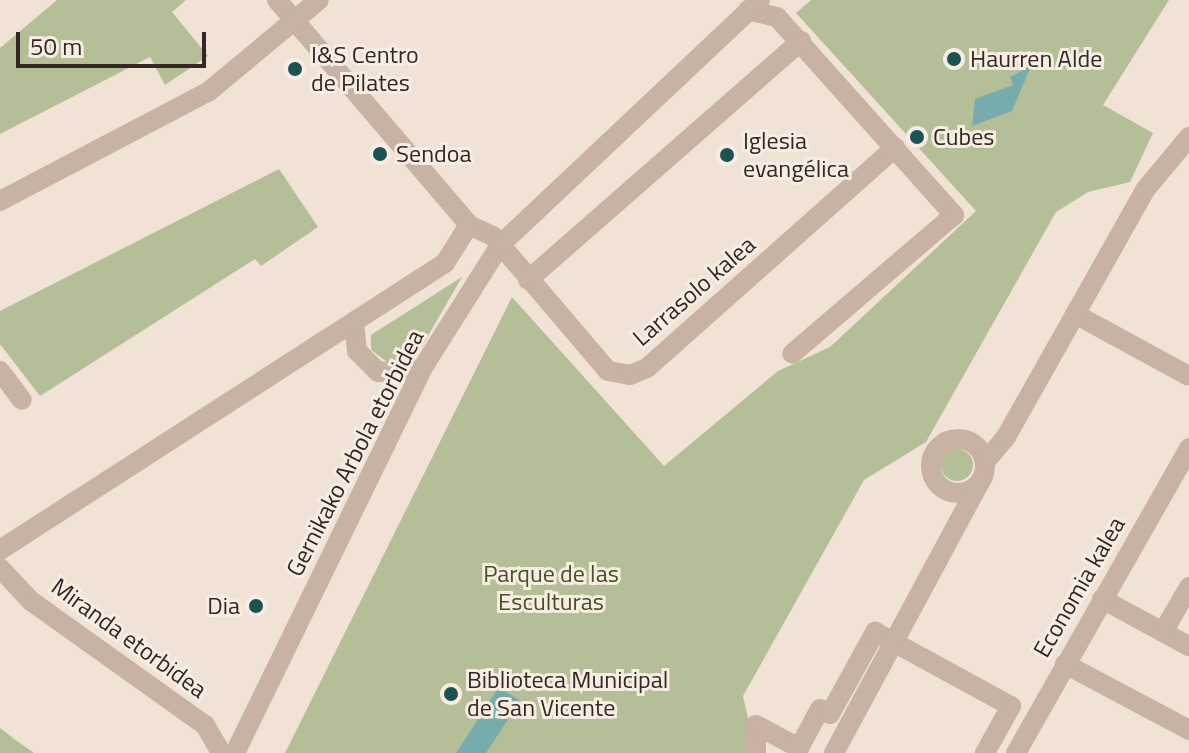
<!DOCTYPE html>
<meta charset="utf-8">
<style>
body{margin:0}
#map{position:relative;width:1189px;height:753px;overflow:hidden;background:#f0e3d6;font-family:"Titillium Web",sans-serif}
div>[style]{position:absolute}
.green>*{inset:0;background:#b4bf97}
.round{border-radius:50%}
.water>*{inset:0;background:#76adac}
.minor>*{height:20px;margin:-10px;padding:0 10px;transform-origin:10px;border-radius:10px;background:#c8b2a3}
.minor>.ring{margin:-10px;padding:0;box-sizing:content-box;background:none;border:20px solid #c8b2a3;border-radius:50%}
.dots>*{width:22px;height:22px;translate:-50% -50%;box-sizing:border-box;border:4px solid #f8ede2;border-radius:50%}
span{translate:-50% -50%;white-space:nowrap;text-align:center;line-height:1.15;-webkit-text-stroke:6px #f8ede2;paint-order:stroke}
.poi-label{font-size:24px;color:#332825}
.left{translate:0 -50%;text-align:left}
.right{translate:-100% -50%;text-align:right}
.street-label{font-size:24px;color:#332825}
.park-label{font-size:24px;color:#445129}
.scale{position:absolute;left:16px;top:32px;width:190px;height:36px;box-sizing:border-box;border:4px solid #332825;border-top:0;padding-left:10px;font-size:24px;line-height:28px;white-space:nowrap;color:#332825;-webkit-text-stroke:6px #f8ede2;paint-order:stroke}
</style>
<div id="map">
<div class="green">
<i style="clip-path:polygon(57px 0,186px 0,172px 12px,208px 56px,165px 85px,150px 57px,0 134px,0 48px)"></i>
<i style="clip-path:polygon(811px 0,1169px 0,1103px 105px,1153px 133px,1130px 182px,1088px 192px,1056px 212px,926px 442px,864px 480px,743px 696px,756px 753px,285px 753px,512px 297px,664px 466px,778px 371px,830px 347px,976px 211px,796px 13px)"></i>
<i style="clip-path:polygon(279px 169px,318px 227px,261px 266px,255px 259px,40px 396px,0 344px,0 311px)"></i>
<i style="clip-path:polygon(462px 277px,417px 355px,390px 364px,371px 350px,371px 335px)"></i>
<i class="round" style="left:941px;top:449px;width:32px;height:32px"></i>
<i style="clip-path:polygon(0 728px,13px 738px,34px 753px,0 753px)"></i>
</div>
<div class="water">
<i style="clip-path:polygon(1031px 66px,1012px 111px,972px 126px,975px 99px,1013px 85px,1010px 77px)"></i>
<i style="clip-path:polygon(499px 687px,520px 701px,486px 753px,456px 753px)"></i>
</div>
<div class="minor">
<i style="left:277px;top:0;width:296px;rotate:49.5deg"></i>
<i style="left:469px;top:225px;width:26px;rotate:25deg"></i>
<i style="left:493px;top:236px;width:177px;rotate:49.6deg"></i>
<i style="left:608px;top:371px;width:22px;rotate:10deg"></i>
<i style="left:630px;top:375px;width:18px;rotate:-22deg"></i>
<i style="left:647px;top:368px;width:332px;rotate:-41.6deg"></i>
<i style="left:748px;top:10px;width:30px;rotate:14deg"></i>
<i style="left:777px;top:17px;width:266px;rotate:48.2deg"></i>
<i style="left:954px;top:215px;width:213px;rotate:139.4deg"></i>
<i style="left:0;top:201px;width:235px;rotate:-27.7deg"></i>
<i style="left:208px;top:92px;width:144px;rotate:-39.7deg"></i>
<i style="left:528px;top:280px;width:363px;rotate:-41.2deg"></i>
<i style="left:1075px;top:314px;width:128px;rotate:28.6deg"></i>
<i style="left:354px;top:323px;width:28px;rotate:84deg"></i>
<i style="left:357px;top:351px;width:30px;rotate:45deg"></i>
<i style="left:378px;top:372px;width:44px;rotate:-3.9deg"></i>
<i style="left:0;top:371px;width:36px;rotate:53deg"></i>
<i class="ring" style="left:931px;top:439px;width:34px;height:34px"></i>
<i style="left:985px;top:462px;width:33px;rotate:-50deg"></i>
<i style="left:1006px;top:437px;width:283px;rotate:-60.6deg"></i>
<i style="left:1145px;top:190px;width:69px;rotate:-50.3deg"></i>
<i style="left:0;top:550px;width:530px;rotate:-32.82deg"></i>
<i style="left:445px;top:263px;width:45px;rotate:-57.7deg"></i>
<i style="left:0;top:568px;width:45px;rotate:46.8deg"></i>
<i style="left:31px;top:601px;width:214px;rotate:35.5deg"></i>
<i style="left:205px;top:725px;width:32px;rotate:60deg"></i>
<i style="left:1102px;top:599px;width:99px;rotate:28.4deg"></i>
<i style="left:1163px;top:632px;width:52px;rotate:-60deg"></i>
<i style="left:1065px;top:664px;width:140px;rotate:28deg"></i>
<i style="left:235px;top:753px;width:427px;rotate:-64deg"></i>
<i style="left:422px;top:369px;width:146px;rotate:-57.8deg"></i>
<i style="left:500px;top:245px;width:357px;rotate:-43.3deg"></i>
<i style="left:756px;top:753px;width:28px;rotate:-90deg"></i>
<i style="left:756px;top:725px;width:49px;rotate:28.1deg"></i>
<i style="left:799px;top:748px;width:44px;rotate:-61.7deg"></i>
<i style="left:820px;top:709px;width:11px;rotate:27deg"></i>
<i style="left:830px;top:714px;width:94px;rotate:-61.2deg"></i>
<i style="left:875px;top:632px;width:155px;rotate:28.6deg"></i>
<i style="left:1011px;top:706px;width:54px;rotate:119deg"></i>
<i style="left:834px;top:753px;width:310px;rotate:-61.7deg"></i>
<i style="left:1016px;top:753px;width:351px;rotate:-60.4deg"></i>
</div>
<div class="dots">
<i style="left:954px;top:59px;background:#1b5353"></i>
<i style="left:295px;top:69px;background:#1b5353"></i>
<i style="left:917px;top:137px;background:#1b5353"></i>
<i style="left:380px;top:154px;background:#1b5353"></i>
<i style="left:727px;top:155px;background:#1b5353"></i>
<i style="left:256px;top:606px;background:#1b5353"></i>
<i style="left:451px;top:694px;background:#1b5353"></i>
</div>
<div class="poi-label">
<span class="left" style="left:311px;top:69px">I&amp;S Centro<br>de Pilates</span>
<span class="left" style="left:970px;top:59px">Haurren Alde</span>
<span class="left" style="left:933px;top:137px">Cubes</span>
<span class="left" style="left:743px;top:155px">Iglesia<br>evangélica</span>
<span class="left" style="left:396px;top:154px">Sendoa</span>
<span class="right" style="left:240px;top:606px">Dia</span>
<span class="left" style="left:467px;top:694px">Biblioteca Municipal<br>de San Vicente</span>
</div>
<div class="street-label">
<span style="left:694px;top:291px;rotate:-41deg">Larrasolo kalea</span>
<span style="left:355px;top:453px;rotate:-63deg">Gernikako Arbola etorbidea</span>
<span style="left:1079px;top:587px;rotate:-60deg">Economia kalea</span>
<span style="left:129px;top:638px;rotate:36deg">Miranda etorbidea</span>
</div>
<div class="park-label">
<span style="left:551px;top:588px">Parque de las<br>Esculturas</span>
</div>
<div class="scale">50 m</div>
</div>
